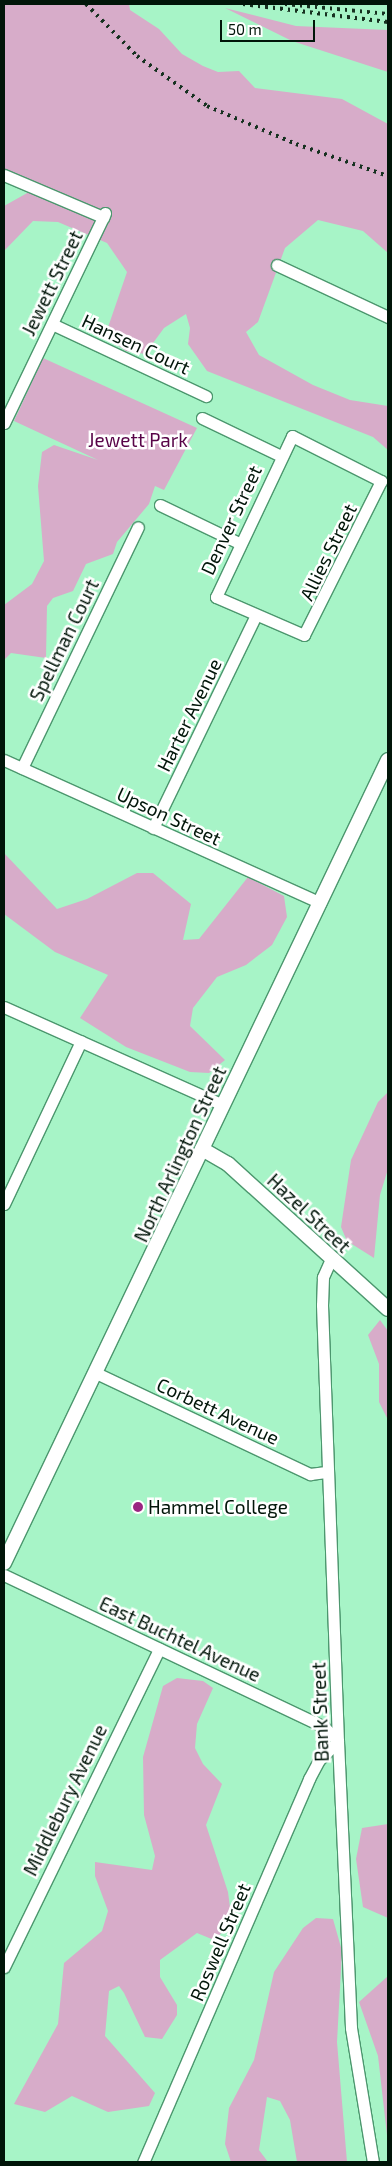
<!DOCTYPE html>
<style>
body{margin:0}
#map{position:relative;width:392px;height:2166px;overflow:hidden;background:#a7f4c7;font-family:"Exo 2",sans-serif}
div>[style]{position:absolute}
.green>*{inset:0;background:#d7acc9}
.roads{filter:drop-shadow(1px 0 #4c976e) drop-shadow(-1px 0 #4c976e) drop-shadow(0 1px #4c976e) drop-shadow(0 -1px #4c976e)}
.minor>*{height:11px;margin:-5.5px;padding:0 5.5px;transform-origin:5.5px;border-radius:5.5px;background:#fff}
.tertiary>*{height:14px;margin:-7px;padding:0 7px;transform-origin:7px;border-radius:7px;background:#fff}
.rail>*{height:4px;margin-top:-2px;transform-origin:0;background:repeating-linear-gradient(90deg,#163120 0 2.5px,transparent 0 7.5px)}
.dots>*{width:14px;height:14px;translate:-50% -50%;box-sizing:border-box;border:2px solid #fff;border-radius:50%}
span{translate:-50% -50%;white-space:nowrap;text-align:center;line-height:1.15;-webkit-text-stroke:5px #fff;paint-order:stroke}
.street-label{font-size:19px;color:#011509}
.park-label{font-size:19px;color:#580448}
.poi-label{font-size:19px;color:#011509}
.left{translate:0 -50%;text-align:left}
.frame{position:absolute;inset:0;border:5px solid #011509;pointer-events:none}
.scale{position:absolute;left:220px;top:20px;width:95px;height:22px;box-sizing:border-box;border:2px solid #011509;border-top:0;padding-left:6px;font-size:15px;line-height:18px;white-space:nowrap;color:#011509;-webkit-text-stroke:4px #fff;paint-order:stroke}
</style>
<div id="map">
<div class="green">
<i style="clip-path:polygon(4px 4px,129px 4px,130px 10px,159px 29px,182px 54px,203px 66px,218px 72px,239px 71px,255px 88px,342px 99px,388px 124px,388px 253px,363px 231px,318px 220px,285px 248px,258px 322px,246px 332px,259px 355px,313px 385px,350px 400px,388px 406px,388px 450px,373px 437px,207px 371px,188px 344px,190px 328px,186px 314px,164px 328px,145px 354px,126px 351px,105px 336px,127px 272px,107px 243px,58px 222px,33px 221px,4px 251px,4px 206px,29px 192px,4px 171px)"></i>
<i style="clip-path:polygon(225px 8px,296px 26px,388px 30px,388px 72px,292px 41px)"></i>
<i style="clip-path:polygon(43px 358px,197px 428px,164px 490px,155px 486px,149px 504px,117px 542px,113px 554px,86px 564px,73px 591px,53px 598px,47px 606px,46px 658px,11px 653px,4px 660px,4px 605px,32px 584px,44px 561px,38px 486px,42px 452px,54px 445px,98px 460px,14px 421px)"></i>
<i style="clip-path:polygon(4px 853px,57px 909px,87px 899px,137px 873px,153px 873px,191px 904px,183px 940px,199px 939px,248px 877px,284px 896px,287px 917px,272px 945px,246px 965px,217px 977px,193px 1008px,190px 1026px,225px 1060px,209px 1073px,190px 1072px,126px 1047px,80px 1018px,108px 975px,55px 952px,4px 914px)"></i>
<i style="clip-path:polygon(388px 1092px,388px 1169px,380px 1195px,374px 1258px,347px 1241px,341px 1227px,351px 1160px,378px 1102px)"></i>
<i style="clip-path:polygon(380px 1320px,388px 1331px,388px 1420px,379px 1402px,379px 1364px,368px 1335px)"></i>
<i style="clip-path:polygon(177px 1678px,203px 1681px,213px 1688px,197px 1724px,195px 1748px,203px 1764px,222px 1784px,206px 1825px,228px 1892px,232px 1923px,214px 1940px,197px 1933px,160px 1960px,160px 1977px,177px 2005px,177px 2015px,162px 2039px,145px 2037px,124px 1993px,119px 1986px,109px 1991px,105px 2036px,155px 2093px,149px 2106px,108px 2112px,72px 2096px,45px 2112px,14px 2104px,58px 2024px,64px 1963px,102px 1931px,108px 1911px,95px 1876px,95px 1862px,152px 1870px,155px 1856px,144px 1815px,143px 1757px,163px 1686px)"></i>
<i style="clip-path:polygon(388px 1824px,388px 1918px,363px 1907px,356px 1859px,362px 1828px)"></i>
<i style="clip-path:polygon(316px 1918px,333px 1919px,342px 1951px,337px 2042px,347px 2162px,297px 2162px,290px 2120px,280px 2101px,267px 2097px,259px 2150px,268px 2162px,231px 2162px,225px 2144px,229px 2108px,254px 2060px,274px 1972px,303px 1928px)"></i>
<i style="clip-path:polygon(388px 1976px,388px 2144px,378px 2056px,359px 2002px)"></i>
</div>
<div class="roads">
<div class="minor">
<i style="left:4px;top:175px;width:108px;rotate:23deg"></i>
<i style="left:277px;top:265px;width:123px;rotate:25.1deg"></i>
<i style="left:52px;top:324px;width:170px;rotate:25.1deg"></i>
<i style="left:202px;top:418px;width:88px;rotate:25.7deg"></i>
<i style="left:4px;top:423px;width:233px;rotate:-64.3deg"></i>
<i style="left:292px;top:436px;width:100px;rotate:26.8deg"></i>
<i style="left:381px;top:481px;width:172px;rotate:116.6deg"></i>
<i style="left:304px;top:635px;width:96px;rotate:-156.6deg"></i>
<i style="left:216px;top:597px;width:178px;rotate:-64.7deg"></i>
<i style="left:160px;top:505px;width:88px;rotate:25.7deg"></i>
<i style="left:4px;top:760px;width:347px;rotate:24.3deg"></i>
<i style="left:22px;top:768px;width:267px;rotate:-64.3deg"></i>
<i style="left:153px;top:828px;width:234px;rotate:-64.2deg"></i>
<i style="left:4px;top:1007px;width:240px;rotate:24.1deg"></i>
<i style="left:4px;top:1204px;width:180px;rotate:-64.7deg"></i>
<i style="left:331px;top:1259px;width:20px;rotate:114deg"></i>
<i style="left:323px;top:1277px;width:28px;rotate:92deg"></i>
<i style="left:322px;top:1305px;width:436px;rotate:87.9deg"></i>
<i style="left:338px;top:1741px;width:287px;rotate:87.4deg"></i>
<i style="left:351px;top:2028px;width:136px;rotate:80.7deg"></i>
<i style="left:96px;top:1373px;width:237px;rotate:25.3deg"></i>
<i style="left:310px;top:1474px;width:16px;rotate:-7deg"></i>
<i style="left:4px;top:1575px;width:354px;rotate:25.4deg"></i>
<i style="left:324px;top:1727px;width:20px;rotate:45deg"></i>
<i style="left:338px;top:1741px;width:27px;rotate:135deg"></i>
<i style="left:319px;top:1760px;width:21px;rotate:118deg"></i>
<i style="left:309px;top:1779px;width:417px;rotate:113.4deg"></i>
<i style="left:4px;top:1967px;width:354px;rotate:-64deg"></i>
</div>
<div class="tertiary">
<i style="left:202px;top:1149px;width:30px;rotate:30deg"></i>
<i style="left:228px;top:1164px;width:216px;rotate:42.2deg"></i>
<i style="left:4px;top:1563px;width:890px;rotate:-64.44deg"></i>
</div>
</div>
<div class="rail">
<i style="left:86px;top:4px;width:73px;rotate:45.6deg"></i>
<i style="left:137px;top:56px;width:86px;rotate:35.5deg"></i>
<i style="left:207px;top:106px;width:97px;rotate:23.1deg"></i>
<i style="left:296px;top:144px;width:97px;rotate:19.2deg"></i>
<i style="left:243px;top:4px;width:146px;rotate:7.1deg"></i>
<i style="left:285px;top:4px;width:103px;rotate:5.5deg"></i>
</div>
<div class="dots">
<i style="left:138px;top:1507px;background:#9a2581"></i>
</div>
<div class="street-label">
<span style="left:52px;top:283px;rotate:-64deg">Jewett Street</span>
<span style="left:136px;top:344px;rotate:25deg">Hansen Court</span>
<span style="left:231px;top:520px;rotate:-65deg">Denver Street</span>
<span style="left:328px;top:552px;rotate:-64deg">Allies Street</span>
<span style="left:64px;top:640px;rotate:-64deg">Spellman Court</span>
<span style="left:189px;top:715px;rotate:-64deg">Harter Avenue</span>
<span style="left:169px;top:816px;rotate:25deg">Upson Street</span>
<span style="left:180px;top:1154px;rotate:-65deg">North Arlington Street</span>
<span style="left:309px;top:1213px;rotate:43deg">Hazel Street</span>
<span style="left:218px;top:1411px;rotate:25deg">Corbett Avenue</span>
<span style="left:180px;top:1639px;rotate:25deg">East Buchtel Avenue</span>
<span style="left:320px;top:1712px;rotate:-92deg">Bank Street</span>
<span style="left:65px;top:1800px;rotate:-64deg">Middlebury Avenue</span>
<span style="left:220px;top:1942px;rotate:-67deg">Roswell Street</span>
</div>
<div class="park-label">
<span style="left:138px;top:440px">Jewett Park</span>
</div>
<div class="poi-label">
<span class="left" style="left:148px;top:1507px">Hammel College</span>
</div>
<div class="frame"></div>
<div class="scale">50 m</div>
</div>
